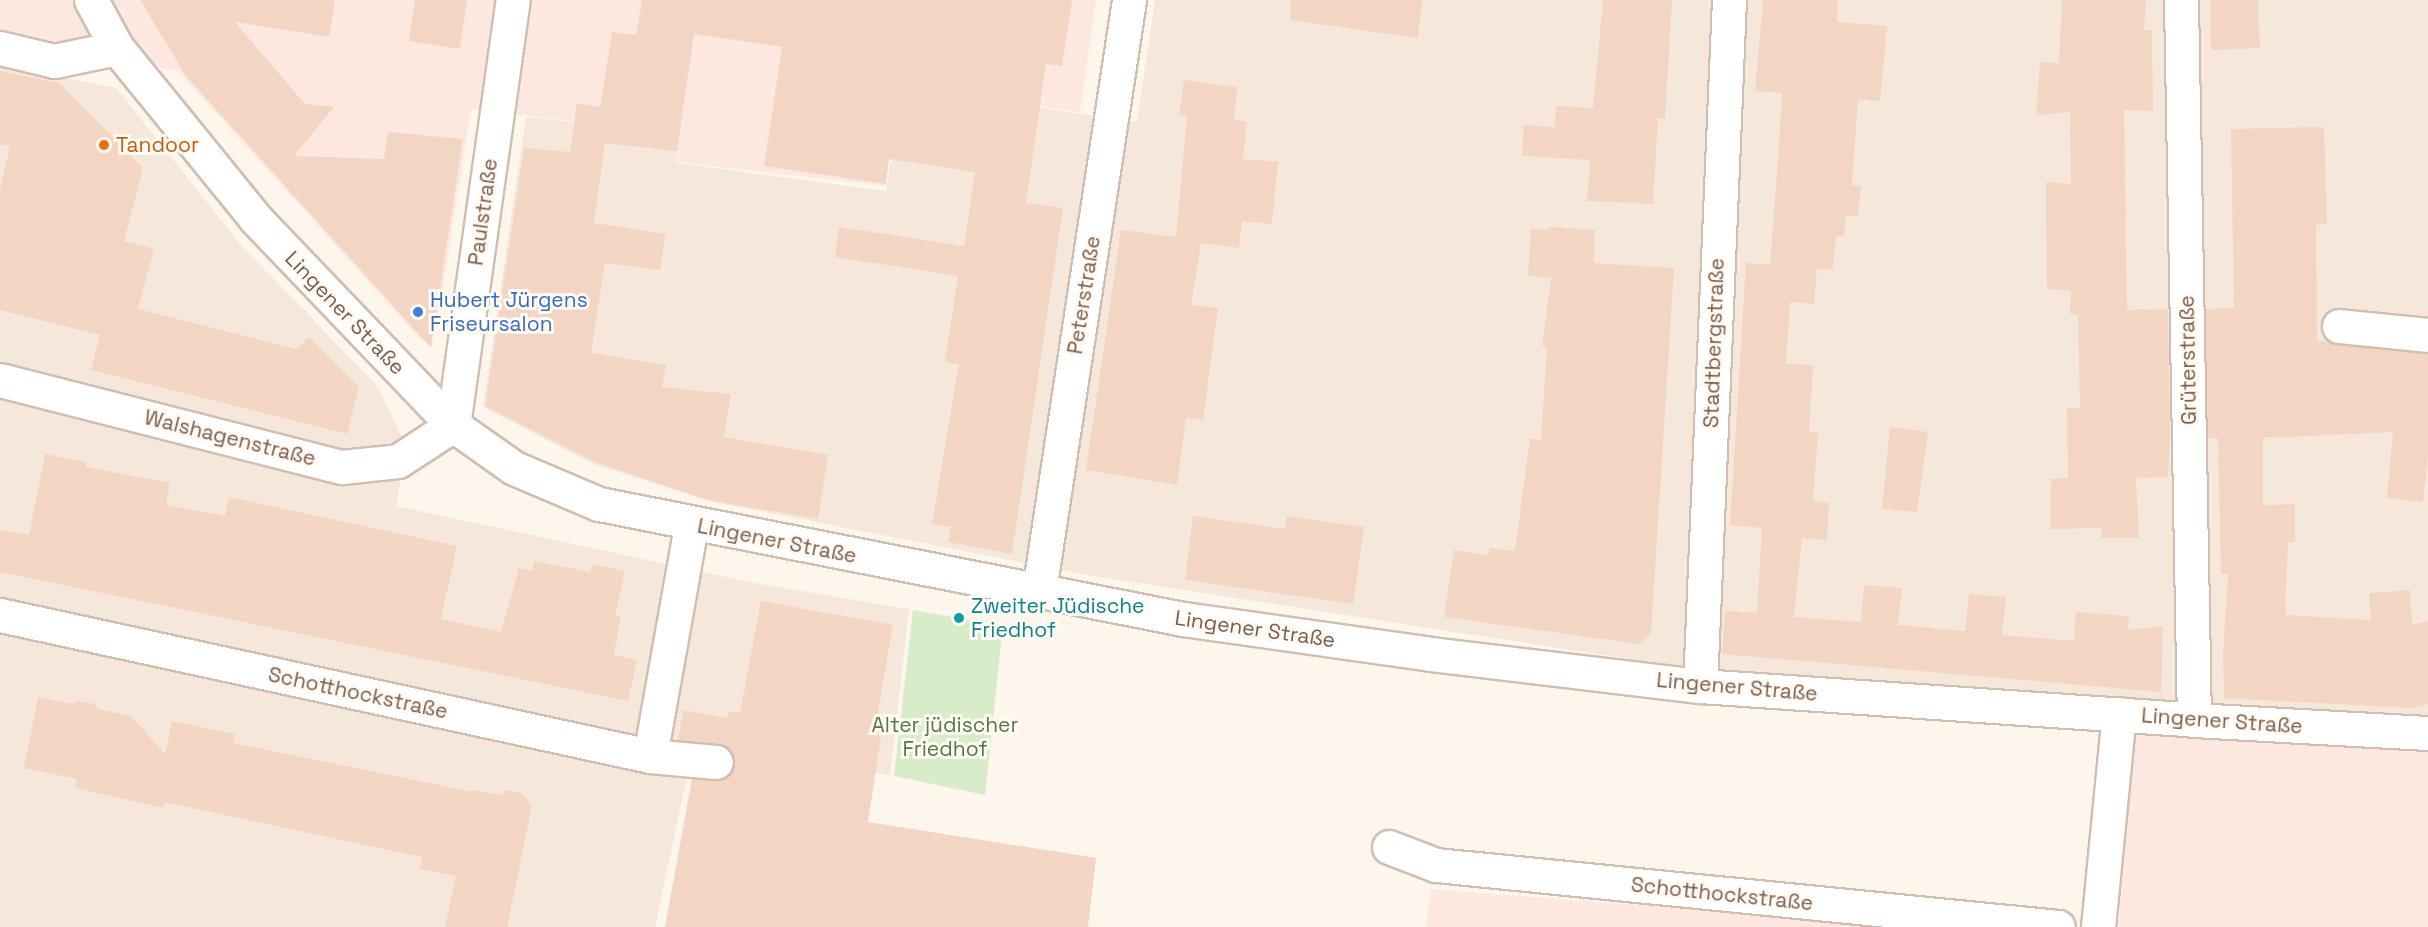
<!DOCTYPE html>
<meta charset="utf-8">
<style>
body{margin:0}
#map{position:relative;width:2428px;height:927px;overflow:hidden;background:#fdf6ec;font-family:"Space Grotesk",sans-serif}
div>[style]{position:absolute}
.residential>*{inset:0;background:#f5e8da}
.commercial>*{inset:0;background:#fde8e0}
.green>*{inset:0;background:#d8ecc9}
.building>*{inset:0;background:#f3d5c3}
.roads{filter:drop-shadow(2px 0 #d1beb0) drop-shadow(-2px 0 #d1beb0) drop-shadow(0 2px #d1beb0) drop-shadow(0 -2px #d1beb0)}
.minor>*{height:33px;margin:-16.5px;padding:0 16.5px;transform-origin:16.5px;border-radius:16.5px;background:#fff}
.dots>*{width:16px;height:16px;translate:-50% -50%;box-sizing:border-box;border:3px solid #fffaf3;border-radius:50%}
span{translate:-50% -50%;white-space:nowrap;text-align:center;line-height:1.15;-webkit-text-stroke:6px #fffaf3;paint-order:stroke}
.food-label{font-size:21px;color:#c56008}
.left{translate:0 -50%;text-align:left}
.street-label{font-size:21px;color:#7a5c4d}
.shop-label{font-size:21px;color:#366cbe}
.culture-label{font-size:21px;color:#0d838f}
.park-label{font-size:21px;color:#537a41}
</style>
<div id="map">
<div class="residential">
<i style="clip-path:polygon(1155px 0,2428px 0,2428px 724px,1707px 671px,1087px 575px,713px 502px,593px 464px,483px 407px,526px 117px,679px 134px,676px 163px,886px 191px,903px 87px,1137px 122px)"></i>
<i style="clip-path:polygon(0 65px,116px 88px,241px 245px,379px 388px,407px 449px,396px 506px,754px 583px,909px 609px,890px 775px,693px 748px,655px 927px,0 927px)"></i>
</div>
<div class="commercial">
<i style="clip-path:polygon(0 0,1096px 0,1080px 112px,902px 85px,885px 186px,677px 162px,679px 134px,471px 109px,436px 333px,422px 341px,178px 71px,0 36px)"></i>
<i style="clip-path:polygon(2135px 732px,2428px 744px,2428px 927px,2119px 927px)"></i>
<i style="clip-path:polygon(1431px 889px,1917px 927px,1426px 927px)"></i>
</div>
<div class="green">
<i style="clip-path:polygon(913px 610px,1003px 626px,985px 795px,894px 776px)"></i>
</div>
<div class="building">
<i style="clip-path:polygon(140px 0,335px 0,329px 37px,235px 22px,305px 104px,334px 107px,294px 156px,384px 159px,388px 132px,463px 139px,431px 348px,186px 76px)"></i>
<i style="clip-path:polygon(415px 0,467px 0,460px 49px,409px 41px)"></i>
<i style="clip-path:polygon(642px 0,1072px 0,1062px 66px,1046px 64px,1026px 203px,1063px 208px,1012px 554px,948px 542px,951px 527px,932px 524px,959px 364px,945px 362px,958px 276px,835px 257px,839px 227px,964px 246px,975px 172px,889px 159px,886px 184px,764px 166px,782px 47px,694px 34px,677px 151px,605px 143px,594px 223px,666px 234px,660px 270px,605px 263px,591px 353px,666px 365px,662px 387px,731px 394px,724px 437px,828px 455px,818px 519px,707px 500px,595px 462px,485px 406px,524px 148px,570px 152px,577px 103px,600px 107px,612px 32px,636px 35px)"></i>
<i style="clip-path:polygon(1291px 0,1422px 0,1418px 38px,1290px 20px)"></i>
<i style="clip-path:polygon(1603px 0,1672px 0,1665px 119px,1658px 118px,1653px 204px,1587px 201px,1590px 160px,1522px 156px,1524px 125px,1555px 127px,1556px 106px,1593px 108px)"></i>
<i style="clip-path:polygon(1763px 0,1838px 0,1837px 22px,1887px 26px,1880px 101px,1858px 99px,1852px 185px,1861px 186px,1858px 216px,1846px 215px,1844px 236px,1836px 236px,1833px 270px,1817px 269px,1814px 304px,1790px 302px,1786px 364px,1813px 365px,1809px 432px,1818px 433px,1813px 501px,1829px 503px,1827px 540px,1802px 538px,1794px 617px,1861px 622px,1864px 585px,1902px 588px,1898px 625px,1965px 631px,1969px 594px,2006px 597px,2002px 635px,2074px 641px,2076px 612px,2129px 616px,2128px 630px,2163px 626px,2161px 692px,1722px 654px,1725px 611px,1757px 613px,1762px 528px,1730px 525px,1746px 263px,1770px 265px,1778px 159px,1782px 93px,1755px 91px)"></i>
<i style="clip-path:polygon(2062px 0,2146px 0,2144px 30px,2152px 30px,2153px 111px,2124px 110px,2127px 310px,2168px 309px,2170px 438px,2168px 477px,2136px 478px,2139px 538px,2101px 538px,2102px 528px,2050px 529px,2051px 479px,2068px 478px,2067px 408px,2080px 408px,2078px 315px,2070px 314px,2071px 291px,2047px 289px,2046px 182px,2071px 184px,2070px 112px,2036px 115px,2040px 62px,2059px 63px)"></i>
<i style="clip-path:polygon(2210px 0,2258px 0,2260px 48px,2211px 50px)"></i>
<i style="clip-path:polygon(0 71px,59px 83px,143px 168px,124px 241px,154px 249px,138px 309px,296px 349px,309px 337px,359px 387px,347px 434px,91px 370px,100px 335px,0 310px,0 191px,10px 146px,0 144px)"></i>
<i style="clip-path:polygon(1184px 80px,1237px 87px,1234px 120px,1247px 122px,1243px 159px,1278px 162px,1272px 224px,1242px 221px,1239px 248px,1201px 243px,1191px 305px,1218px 308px,1203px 420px,1186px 418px,1177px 485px,1086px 470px,1121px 230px,1176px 237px,1187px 116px,1179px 115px)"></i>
<i style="clip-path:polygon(2324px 127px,2327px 224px,2316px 225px,2317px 341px,2428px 353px,2428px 454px,2423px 502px,2387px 498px,2393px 432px,2263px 438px,2263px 505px,2295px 504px,2295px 542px,2288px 542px,2285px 615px,2371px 620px,2369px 593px,2410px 590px,2412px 625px,2428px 621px,2428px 704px,2413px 708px,2224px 698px,2223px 654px,2228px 574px,2221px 574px,2218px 438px,2208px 438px,2205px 309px,2234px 308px,2231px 129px)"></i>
<i style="clip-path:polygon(1549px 227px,1595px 230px,1594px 263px,1674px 268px,1651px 634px,1639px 644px,1444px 617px,1454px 550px,1488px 555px,1490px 548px,1515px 551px,1530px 438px,1541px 440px,1547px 347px,1542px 346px,1551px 278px,1528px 276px,1531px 229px,1549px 230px)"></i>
<i style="clip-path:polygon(1890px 427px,1928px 432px,1917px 512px,1882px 509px)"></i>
<i style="clip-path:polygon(45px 454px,87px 462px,86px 467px,170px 483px,166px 505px,225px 516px,229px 497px,457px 546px,441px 619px,501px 632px,519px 568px,532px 571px,534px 561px,590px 572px,592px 564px,625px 571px,615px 615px,621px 616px,614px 655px,637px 660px,628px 701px,0 572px,0 530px,29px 535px)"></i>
<i style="clip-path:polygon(1193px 516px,1284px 529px,1287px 516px,1364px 527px,1353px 604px,1185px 580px)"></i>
<i style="clip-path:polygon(761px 601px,893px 625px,874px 735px,881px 736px,868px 822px,1096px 858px,1088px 927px,665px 927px,692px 779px,723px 779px,732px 772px,735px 763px,733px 754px,726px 746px,678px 740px,683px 710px,728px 718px,729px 712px,740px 713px)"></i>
<i style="clip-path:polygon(38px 697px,73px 704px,77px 701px,95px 704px,98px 709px,131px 716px,165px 754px,172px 721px,235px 734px,233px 743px,473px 792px,474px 790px,500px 795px,507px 790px,523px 794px,532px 806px,507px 927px,445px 927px,456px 876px,420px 869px,422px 857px,164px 802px,163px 808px,76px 788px,77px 779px,24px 768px)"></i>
</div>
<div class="roads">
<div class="minor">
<i style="left:91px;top:0;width:55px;rotate:61.6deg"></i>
<i style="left:117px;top:48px;width:219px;rotate:50.9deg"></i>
<i style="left:255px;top:218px;width:286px;rotate:46.3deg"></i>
<i style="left:453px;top:425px;width:75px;rotate:35.2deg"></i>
<i style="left:514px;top:468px;width:92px;rotate:23deg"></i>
<i style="left:599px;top:504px;width:595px;rotate:11.14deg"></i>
<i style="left:1183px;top:619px;width:250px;rotate:8deg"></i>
<i style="left:1431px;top:654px;width:271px;rotate:6.8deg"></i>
<i style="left:1700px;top:686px;width:495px;rotate:3.9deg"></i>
<i style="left:2194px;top:720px;width:234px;rotate:3.2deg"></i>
<i style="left:2181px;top:0;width:720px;rotate:88.97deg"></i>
<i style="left:0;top:48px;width:56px;rotate:13.5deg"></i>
<i style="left:54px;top:61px;width:64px;rotate:-11.7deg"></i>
<i style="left:2339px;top:326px;width:89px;rotate:5.8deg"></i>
<i style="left:0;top:380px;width:353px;rotate:14.3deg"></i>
<i style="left:342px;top:467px;width:56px;rotate:-6.1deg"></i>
<i style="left:398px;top:461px;width:66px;rotate:-33.2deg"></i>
<i style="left:453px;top:425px;width:429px;rotate:-82deg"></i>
<i style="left:1039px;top:591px;width:598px;rotate:-81.34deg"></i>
<i style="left:0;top:615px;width:665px;rotate:12.24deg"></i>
<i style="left:650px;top:756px;width:66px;rotate:5.2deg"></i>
<i style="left:1700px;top:686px;width:687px;rotate:-87.58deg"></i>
<i style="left:650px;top:756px;width:235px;rotate:-79.9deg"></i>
<i style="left:1389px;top:847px;width:50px;rotate:21deg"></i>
<i style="left:1436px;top:865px;width:625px;rotate:5.69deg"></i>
<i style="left:2098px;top:927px;width:214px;rotate:-84.4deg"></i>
</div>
</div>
<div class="dots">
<i style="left:104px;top:145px;background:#e8710a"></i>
<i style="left:418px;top:312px;background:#3f7fe0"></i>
<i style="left:959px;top:618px;background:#0f9aa8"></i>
</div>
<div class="food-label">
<span class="left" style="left:116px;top:145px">Tandoor</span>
</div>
<div class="street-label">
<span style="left:483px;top:212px;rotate:-82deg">Paulstraße</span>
<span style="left:1084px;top:295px;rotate:-81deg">Peterstraße</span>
<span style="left:345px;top:313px;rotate:46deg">Lingener Straße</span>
<span style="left:1714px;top:343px;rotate:-88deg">Stadtbergstraße</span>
<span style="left:2188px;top:360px;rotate:-91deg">Grüterstraße</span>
<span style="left:230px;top:438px;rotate:14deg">Walshagenstraße</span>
<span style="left:777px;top:541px;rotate:11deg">Lingener Straße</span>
<span style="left:1255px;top:629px;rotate:8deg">Lingener Straße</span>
<span style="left:1737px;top:687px;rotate:5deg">Lingener Straße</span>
<span style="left:358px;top:693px;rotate:12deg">Schotthockstraße</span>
<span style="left:2222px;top:721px;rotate:4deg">Lingener Straße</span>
<span style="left:1722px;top:894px;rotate:6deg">Schotthockstraße</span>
</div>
<div class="shop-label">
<span class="left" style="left:430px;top:312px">Hubert Jürgens<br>Friseursalon</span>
</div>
<div class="culture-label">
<span class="left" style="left:971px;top:618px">Zweiter Jüdische<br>Friedhof</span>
</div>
<div class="park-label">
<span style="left:945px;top:737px">Alter jüdischer<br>Friedhof</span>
</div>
</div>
